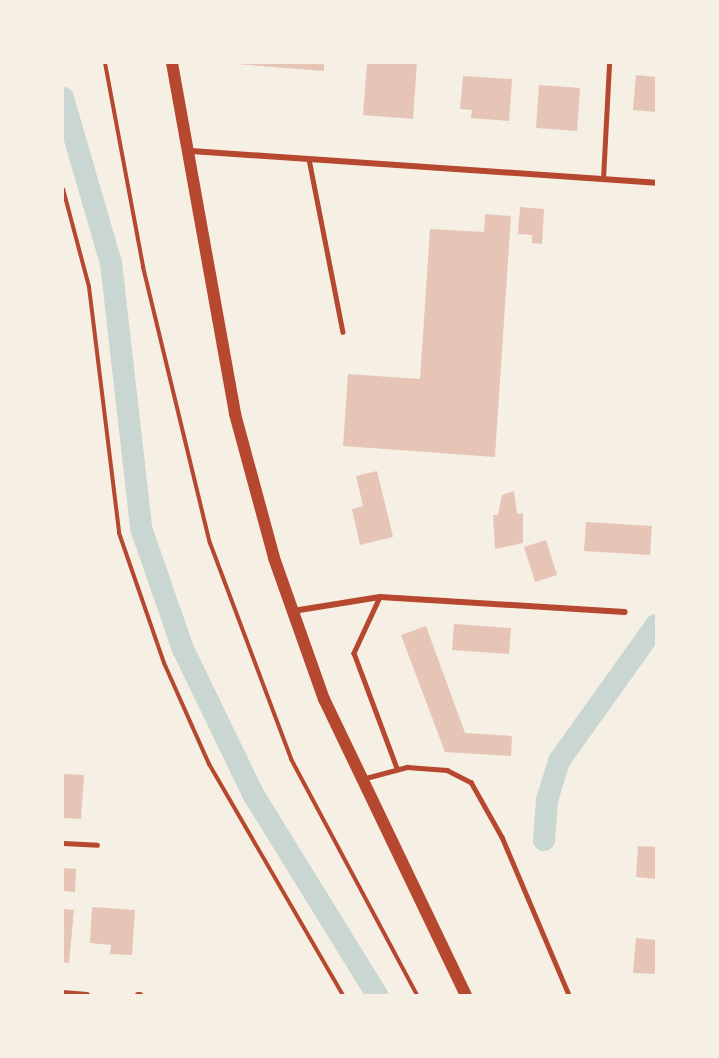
<!DOCTYPE html>
<style>
body{margin:0}
#map{position:relative;width:719px;height:1058px;overflow:hidden;background:#f6efe4;font-family:Roboto,sans-serif}
div>[style]{position:absolute}
.canal>*{height:22px;margin:-11px;padding:0 11px;transform-origin:11px;border-radius:11px;background:#c9d6d2}
.building>*{inset:0;background:#e6c5b7}
.path>*{height:4px;margin:-2px;padding:0 2px;transform-origin:2px;border-radius:2px;background:#b5482f}
.service>*{height:4.5px;margin:-2.25px;padding:0 2.25px;transform-origin:2.25px;border-radius:2.25px;background:#b5482f}
.minor>*{height:6px;margin:-3px;padding:0 3px;transform-origin:3px;border-radius:3px;background:#b5482f}
.secondary>*{height:12px;margin:-6px;padding:0 6px;transform-origin:6px;border-radius:6px;background:#b5482f}
span{translate:-50% -50%;white-space:nowrap;text-align:center;line-height:1.15;-webkit-text-stroke:6px #f6efe4;paint-order:stroke}
.frame{position:absolute;inset:0;border:64px solid #f6efe4;pointer-events:none}
</style>
<div id="map">
<div class="canal">
<i style="left:63px;top:98px;width:172px;rotate:73.8deg"></i>
<i style="left:111px;top:263px;width:267px;rotate:83.5deg"></i>
<i style="left:141px;top:528px;width:128px;rotate:70.9deg"></i>
<i style="left:183px;top:649px;width:161px;rotate:64.2deg"></i>
<i style="left:253px;top:794px;width:236px;rotate:58.3deg"></i>
<i style="left:544px;top:840px;width:40px;rotate:-85.7deg"></i>
<i style="left:547px;top:800px;width:41px;rotate:-72.9deg"></i>
<i style="left:559px;top:761px;width:167px;rotate:-54.5deg"></i>
</div>
<div class="building">
<i style="clip-path:polygon(224px 63px,324px 63px,324px 71px)"></i>
<i style="clip-path:polygon(367px 63px,417px 63px,413px 119px,363px 115px)"></i>
<i style="clip-path:polygon(636px 75px,656px 77px,656px 112px,633px 110px)"></i>
<i style="clip-path:polygon(463px 76px,512px 79px,509px 121px,471px 118px,472px 110px,460px 109px)"></i>
<i style="clip-path:polygon(539px 85px,580px 88px,577px 131px,536px 128px)"></i>
<i style="clip-path:polygon(520px 207px,544px 209px,542px 244px,532px 243px,532px 235px,518px 234px)"></i>
<i style="clip-path:polygon(485px 214px,511px 216px,495px 457px,343px 446px,348px 374px,420px 379px,430px 229px,484px 232px)"></i>
<i style="clip-path:polygon(377px 471px,393px 537px,360px 545px,352px 509px,363px 506px,356px 476px)"></i>
<i style="clip-path:polygon(514px 491px,517px 514px,523px 513px,523px 543px,495px 549px,493px 515px,498px 515px,502px 495px)"></i>
<i style="clip-path:polygon(586px 522px,652px 526px,650px 555px,584px 551px)"></i>
<i style="clip-path:polygon(546px 540px,557px 575px,535px 582px,524px 547px)"></i>
<i style="clip-path:polygon(454px 624px,511px 628px,509px 654px,452px 650px)"></i>
<i style="clip-path:polygon(426px 626px,465px 733px,512px 736px,511px 756px,445px 752px,401px 635px)"></i>
<i style="clip-path:polygon(63px 774px,84px 775px,81px 819px,63px 818px)"></i>
<i style="clip-path:polygon(638px 846px,656px 847px,656px 879px,636px 877px)"></i>
<i style="clip-path:polygon(63px 868px,76px 869px,75px 892px,63px 891px)"></i>
<i style="clip-path:polygon(92px 907px,135px 910px,132px 955px,110px 954px,111px 945px,90px 943px)"></i>
<i style="clip-path:polygon(63px 909px,74px 910px,69px 963px,63px 962px)"></i>
<i style="clip-path:polygon(636px 938px,656px 940px,656px 974px,633px 973px)"></i>
</div>
<div class="path">
<i style="left:105px;top:63px;width:208px;rotate:79.4deg"></i>
<i style="left:143px;top:267px;width:284px;rotate:76.4deg"></i>
<i style="left:210px;top:543px;width:231px;rotate:69.4deg"></i>
<i style="left:291px;top:759px;width:268px;rotate:61.9deg"></i>
<i style="left:63px;top:189px;width:101px;rotate:75.1deg"></i>
<i style="left:89px;top:287px;width:248px;rotate:83deg"></i>
<i style="left:119px;top:533px;width:138px;rotate:70.9deg"></i>
<i style="left:164px;top:663px;width:111px;rotate:66deg"></i>
<i style="left:209px;top:764px;width:267px;rotate:59.9deg"></i>
</div>
<div class="service">
<i style="left:309px;top:159px;width:176px;rotate:78.9deg"></i>
<i style="left:603px;top:179px;width:116px;rotate:-87deg"></i>
<i style="left:380px;top:597px;width:62px;rotate:114.9deg"></i>
<i style="left:354px;top:653px;width:123px;rotate:69.5deg"></i>
<i style="left:362px;top:779px;width:47px;rotate:-14.9deg"></i>
<i style="left:407px;top:767px;width:40px;rotate:4.3deg"></i>
<i style="left:447px;top:770px;width:27px;rotate:27deg"></i>
<i style="left:471px;top:782px;width:63px;rotate:60.6deg"></i>
<i style="left:502px;top:837px;width:172px;rotate:67deg"></i>
<i style="left:63px;top:843px;width:34px;rotate:3deg"></i>
</div>
<div class="minor">
<i style="left:191px;top:151px;width:466px;rotate:3.9deg"></i>
<i style="left:293px;top:611px;width:88px;rotate:-9.1deg"></i>
<i style="left:380px;top:597px;width:245px;rotate:3.5deg"></i>
<i style="left:63px;top:993px;width:24px;rotate:5deg"></i>
<i style="left:138px;top:995px;width:2px"></i>
</div>
<div class="secondary">
<i style="left:172px;top:63px;width:357px;rotate:79.8deg"></i>
<i style="left:235px;top:414px;width:149px;rotate:74.8deg"></i>
<i style="left:274px;top:558px;width:150px;rotate:70.5deg"></i>
<i style="left:324px;top:699px;width:328px;rotate:64.4deg"></i>
</div>
<div class="frame"></div>
</div>
